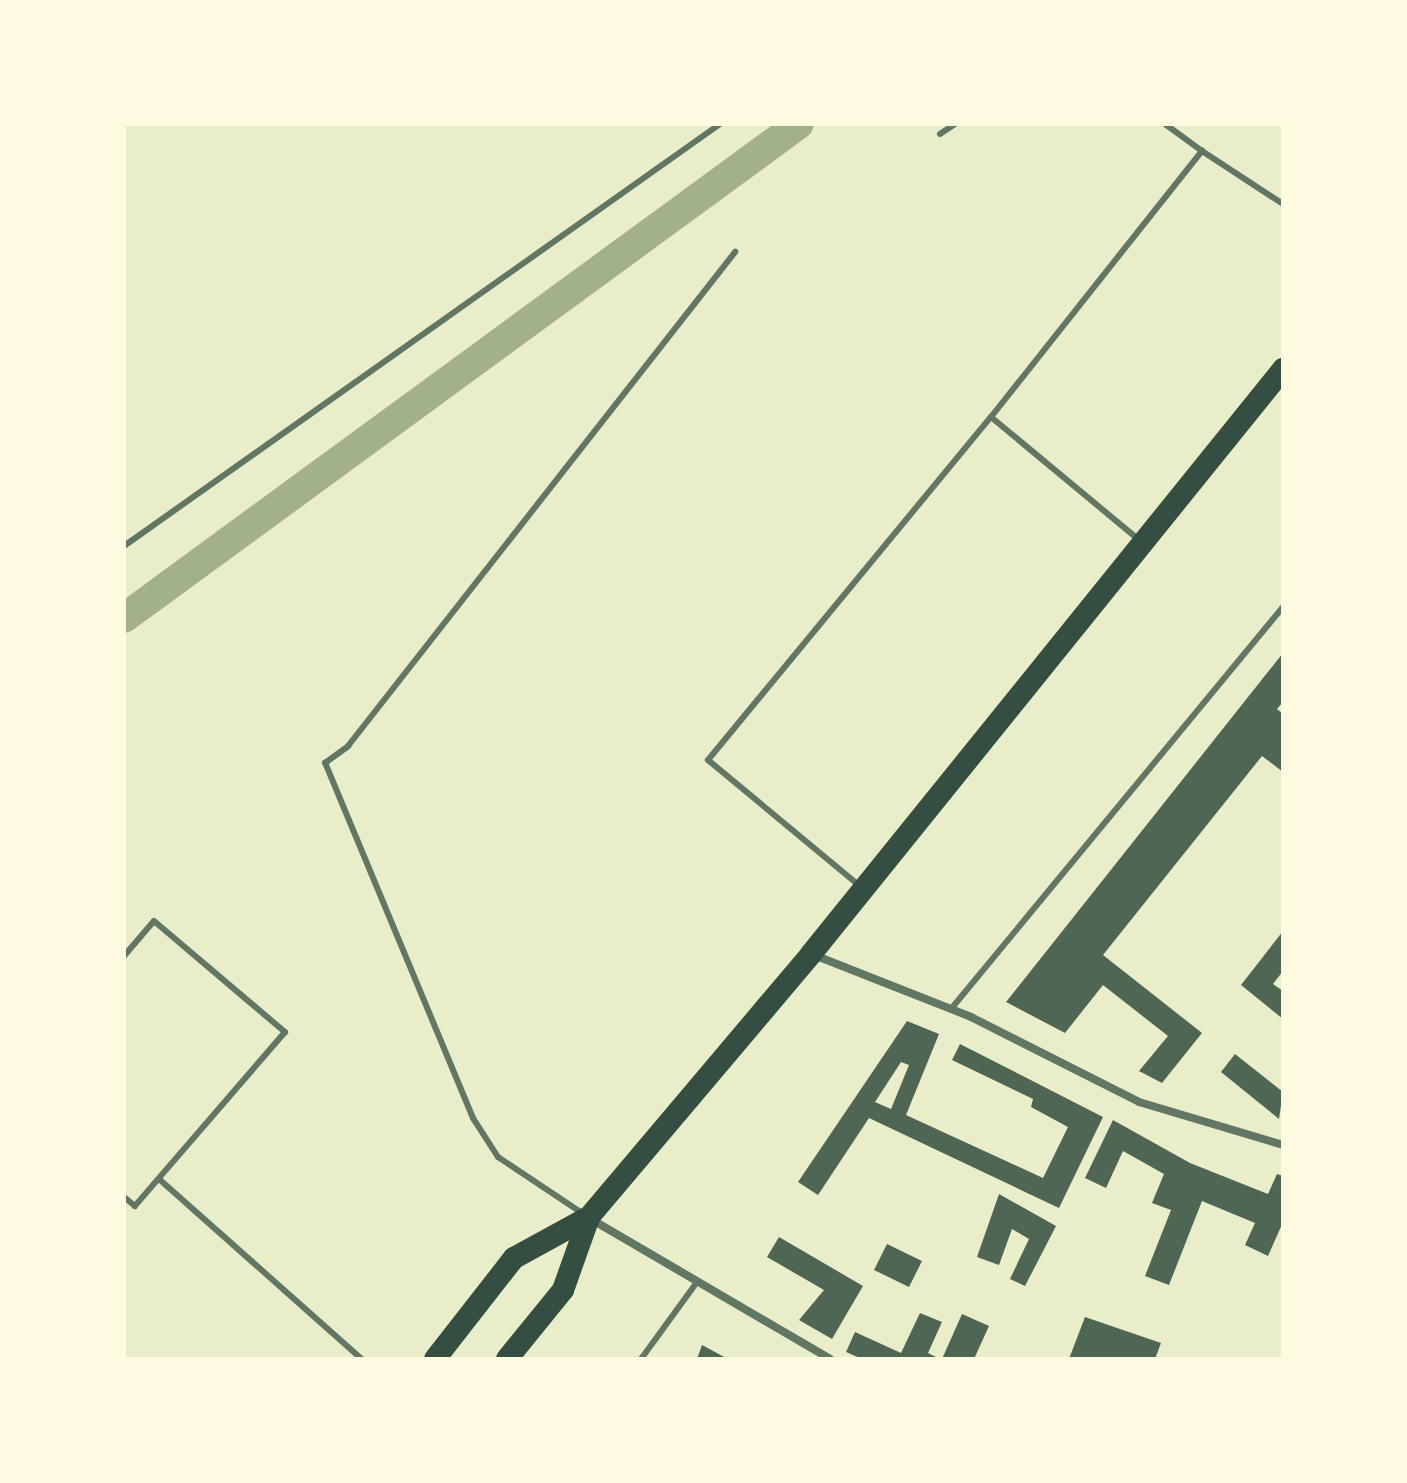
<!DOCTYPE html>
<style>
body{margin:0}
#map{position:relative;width:1407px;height:1483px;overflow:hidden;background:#e9edc9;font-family:Rubik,sans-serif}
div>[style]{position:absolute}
.canal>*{height:30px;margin:-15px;padding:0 15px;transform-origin:15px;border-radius:15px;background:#a3b18a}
.building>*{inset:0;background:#4f6655}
.service>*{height:6px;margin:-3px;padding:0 3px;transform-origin:3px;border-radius:3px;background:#617663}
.minor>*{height:8px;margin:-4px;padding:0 4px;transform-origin:4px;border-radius:4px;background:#617663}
.trunk>*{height:22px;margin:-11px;padding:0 11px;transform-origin:11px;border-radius:11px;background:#344e41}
span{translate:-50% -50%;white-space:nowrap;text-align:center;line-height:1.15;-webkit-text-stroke:7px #fefae0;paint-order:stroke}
.frame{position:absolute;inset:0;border:126px solid #fefae0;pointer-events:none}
</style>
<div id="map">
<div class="canal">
<i style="left:124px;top:618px;width:836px;rotate:-36.2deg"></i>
</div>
<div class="building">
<i style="clip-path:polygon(1283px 653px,1283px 702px,1277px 709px,1283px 714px,1283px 772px,1262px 756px,1103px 955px,1202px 1033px,1162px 1083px,1139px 1071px,1168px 1036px,1103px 985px,1065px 1033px,1006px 1002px)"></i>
<i style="clip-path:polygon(1283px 931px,1283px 971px,1273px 984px,1283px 991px,1283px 1019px,1241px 985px)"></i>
<i style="clip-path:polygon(evenodd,907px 1021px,939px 1034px,906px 1115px,1043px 1178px,1068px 1127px,1031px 1107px,1033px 1099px,952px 1060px,960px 1044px,1103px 1117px,1059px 1208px,869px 1118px,818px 1195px,798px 1182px,907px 1021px,901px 1062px,909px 1065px,891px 1109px,875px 1102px,901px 1062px)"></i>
<i style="clip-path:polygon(1235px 1054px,1283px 1092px,1279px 1119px,1221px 1072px)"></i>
<i style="clip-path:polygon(1113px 1120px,1190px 1163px,1268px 1194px,1277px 1174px,1283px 1176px,1283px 1222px,1268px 1256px,1245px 1245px,1255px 1223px,1202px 1201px,1169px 1285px,1145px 1276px,1171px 1210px,1152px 1203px,1164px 1174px,1123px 1151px,1106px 1188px,1085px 1178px)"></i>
<i style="clip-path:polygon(999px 1194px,1056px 1226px,1025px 1286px,1010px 1279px,1029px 1239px,1012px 1229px,999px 1265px,977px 1257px)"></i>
<i style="clip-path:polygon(779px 1237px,863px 1286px,832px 1339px,799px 1320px,824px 1290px,767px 1257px)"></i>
<i style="clip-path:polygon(887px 1244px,922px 1261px,909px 1287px,874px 1270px)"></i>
<i style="clip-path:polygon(920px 1313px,942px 1322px,928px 1353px,940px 1359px,862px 1359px,846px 1352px,855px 1332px,901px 1353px)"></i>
<i style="clip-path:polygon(962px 1314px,989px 1326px,974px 1359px,942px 1359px)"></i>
<i style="clip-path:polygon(1085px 1317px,1161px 1343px,1155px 1359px,1069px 1359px)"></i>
<i style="clip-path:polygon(702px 1345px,728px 1359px,697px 1359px)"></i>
</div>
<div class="service">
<i style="left:1165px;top:124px;width:46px;rotate:36.1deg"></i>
<i style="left:940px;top:134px;width:18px;rotate:-34deg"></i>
<i style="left:991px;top:417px;width:340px;rotate:-51.6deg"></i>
<i style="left:1202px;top:151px;width:97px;rotate:33.2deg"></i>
<i style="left:124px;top:546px;width:730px;rotate:-35.3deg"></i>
<i style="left:861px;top:887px;width:199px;rotate:-140.3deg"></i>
<i style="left:708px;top:760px;width:445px;rotate:-50.5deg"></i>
<i style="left:991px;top:417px;width:192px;rotate:39.7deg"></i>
<i style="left:124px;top:956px;width:46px;rotate:-49.4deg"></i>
<i style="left:154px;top:921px;width:172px;rotate:40.3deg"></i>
<i style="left:285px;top:1032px;width:230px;rotate:130.8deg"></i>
<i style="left:135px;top:1206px;width:14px;rotate:-141deg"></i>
<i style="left:951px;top:1009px;width:521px;rotate:-50.45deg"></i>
<i style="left:159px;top:1179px;width:271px;rotate:41.6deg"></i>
<i style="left:582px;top:1213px;width:101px;rotate:-146.3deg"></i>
<i style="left:498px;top:1157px;width:46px;rotate:-122.7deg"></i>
<i style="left:473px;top:1118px;width:385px;rotate:-112.6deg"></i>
<i style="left:325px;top:763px;width:29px;rotate:-36deg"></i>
<i style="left:348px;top:746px;width:628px;rotate:-51.92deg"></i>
<i style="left:641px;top:1359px;width:95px;rotate:-54deg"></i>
</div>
<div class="minor">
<i style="left:814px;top:955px;width:169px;rotate:21.5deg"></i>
<i style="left:971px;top:1017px;width:188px;rotate:26.8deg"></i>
<i style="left:1139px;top:1102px;width:150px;rotate:16.6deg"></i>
<i style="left:589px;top:1218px;width:279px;rotate:30.3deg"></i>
</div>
<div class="trunk">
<i style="left:435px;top:1359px;width:128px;rotate:-52deg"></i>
<i style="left:514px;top:1258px;width:85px;rotate:-28.7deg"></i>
<i style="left:589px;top:1217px;width:344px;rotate:-49.8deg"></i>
<i style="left:811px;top:954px;width:752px;rotate:-51.1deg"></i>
<i style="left:507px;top:1359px;width:89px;rotate:-50.9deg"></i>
<i style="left:563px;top:1290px;width:77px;rotate:-70.4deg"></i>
</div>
<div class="frame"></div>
</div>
